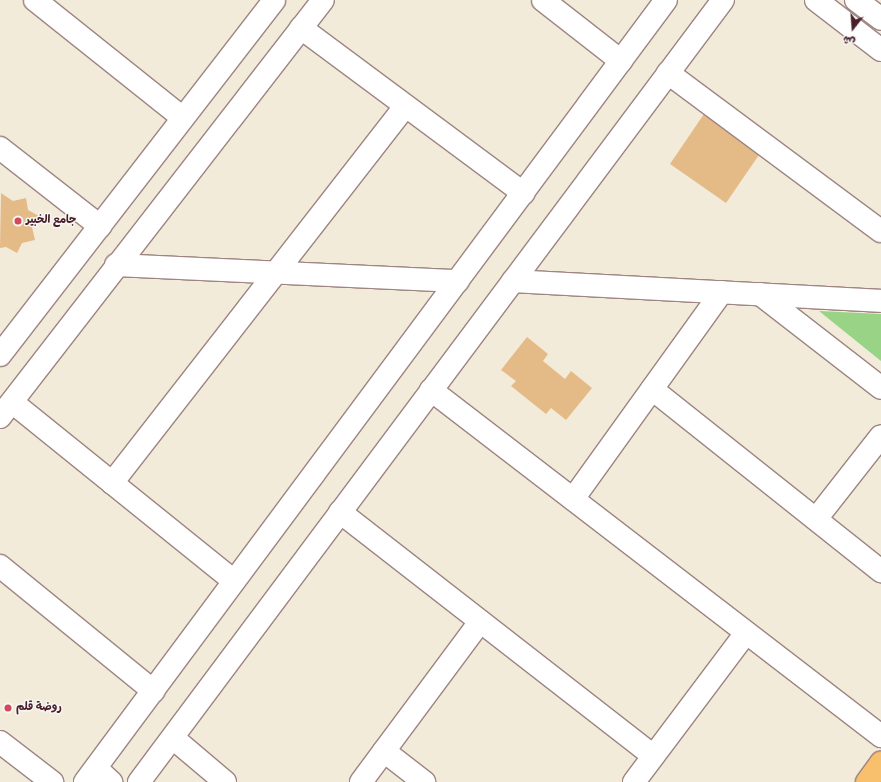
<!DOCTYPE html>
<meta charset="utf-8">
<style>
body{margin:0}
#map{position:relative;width:881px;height:782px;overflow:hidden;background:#f3ebda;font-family:"Gochi Hand","Playpen Sans Arabic",sans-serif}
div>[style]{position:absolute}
.green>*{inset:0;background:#98d386}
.building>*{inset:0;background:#e4ba87}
.roads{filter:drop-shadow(1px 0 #9e8582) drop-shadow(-1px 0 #9e8582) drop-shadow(0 1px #9e8582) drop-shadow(0 -1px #9e8582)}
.minor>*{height:22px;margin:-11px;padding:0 11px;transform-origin:11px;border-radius:11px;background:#fff}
.major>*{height:22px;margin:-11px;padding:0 11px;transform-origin:11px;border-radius:11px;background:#f8bf6c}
.dots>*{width:11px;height:11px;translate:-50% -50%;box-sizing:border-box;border:2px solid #f6f6f2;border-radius:50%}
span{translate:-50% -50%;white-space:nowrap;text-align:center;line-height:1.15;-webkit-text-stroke:3px #f6f6f2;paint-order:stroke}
.poi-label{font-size:11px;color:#4a1f2b;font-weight:700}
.left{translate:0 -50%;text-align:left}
.north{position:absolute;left:833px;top:8px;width:40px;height:40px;-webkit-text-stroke:3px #f6f6f2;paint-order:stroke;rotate:197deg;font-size:11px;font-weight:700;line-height:16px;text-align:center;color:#4a1f2b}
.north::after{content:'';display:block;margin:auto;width:14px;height:18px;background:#4a1f2b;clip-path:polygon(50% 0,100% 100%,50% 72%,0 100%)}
</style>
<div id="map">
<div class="green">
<i style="clip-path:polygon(819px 311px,881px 314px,881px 361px)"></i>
</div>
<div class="building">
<i style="clip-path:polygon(706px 111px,763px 149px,726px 203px,670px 164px)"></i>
<i style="clip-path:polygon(1px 193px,13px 201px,26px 198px,28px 210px,39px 216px,32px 227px,35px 240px,22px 243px,17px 253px,6px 247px,0 248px)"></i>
<i style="clip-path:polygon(527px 337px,548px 354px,543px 361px,565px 379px,571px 371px,592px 388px,566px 420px,551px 408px,546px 414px,511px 386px,516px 381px,501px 370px)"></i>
</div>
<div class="roads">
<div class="minor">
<i style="left:35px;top:0;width:189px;rotate:38.6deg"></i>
<i style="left:543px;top:0;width:99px;rotate:38deg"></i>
<i style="left:816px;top:0;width:82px;rotate:37.6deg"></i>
<i style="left:856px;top:0;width:31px;rotate:37deg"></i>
<i style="left:301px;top:28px;width:277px;rotate:36.6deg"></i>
<i style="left:668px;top:73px;width:265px;rotate:36.6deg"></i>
<i style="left:0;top:148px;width:127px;rotate:38deg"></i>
<i style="left:116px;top:265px;width:342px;rotate:2.7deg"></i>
<i style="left:513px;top:281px;width:369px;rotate:3.1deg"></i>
<i style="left:760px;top:294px;width:153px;rotate:37.8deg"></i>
<i style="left:0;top:355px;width:448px;rotate:-52.3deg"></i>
<i style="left:652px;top:389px;width:293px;rotate:38.5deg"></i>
<i style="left:431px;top:390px;width:568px;rotate:37.56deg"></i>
<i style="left:12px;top:402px;width:285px;rotate:38.9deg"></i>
<i style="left:0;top:417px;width:527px;rotate:-52.24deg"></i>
<i style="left:112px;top:483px;width:477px;rotate:-52.1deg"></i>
<i style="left:573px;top:499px;width:255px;rotate:-54.3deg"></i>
<i style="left:340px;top:512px;width:397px;rotate:37.9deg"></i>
<i style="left:816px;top:519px;width:105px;rotate:-51.9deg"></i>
<i style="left:0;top:566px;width:198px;rotate:39.2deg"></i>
<i style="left:173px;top:738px;width:68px;rotate:40.2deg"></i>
<i style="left:0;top:742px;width:66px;rotate:37.6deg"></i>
<i style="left:384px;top:751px;width:51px;rotate:37.8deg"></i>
<i style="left:96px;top:768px;width:21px;rotate:43deg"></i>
<i style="left:85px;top:782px;width:974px;rotate:-53.39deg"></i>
<i style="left:139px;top:782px;width:976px;rotate:-53.25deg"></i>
<i style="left:361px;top:782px;width:199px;rotate:-53.4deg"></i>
<i style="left:634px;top:782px;width:186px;rotate:-53.1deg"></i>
</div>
<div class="major">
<i style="left:867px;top:782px;width:24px;rotate:-54deg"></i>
</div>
</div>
<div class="dots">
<i style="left:18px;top:221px;background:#d1495b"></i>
<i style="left:8px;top:708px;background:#d1495b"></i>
</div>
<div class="poi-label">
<span class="left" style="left:26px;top:221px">جامع الخبير</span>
<span class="left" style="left:16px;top:708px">روضة قلم</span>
</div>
<div class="north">ش</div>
</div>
